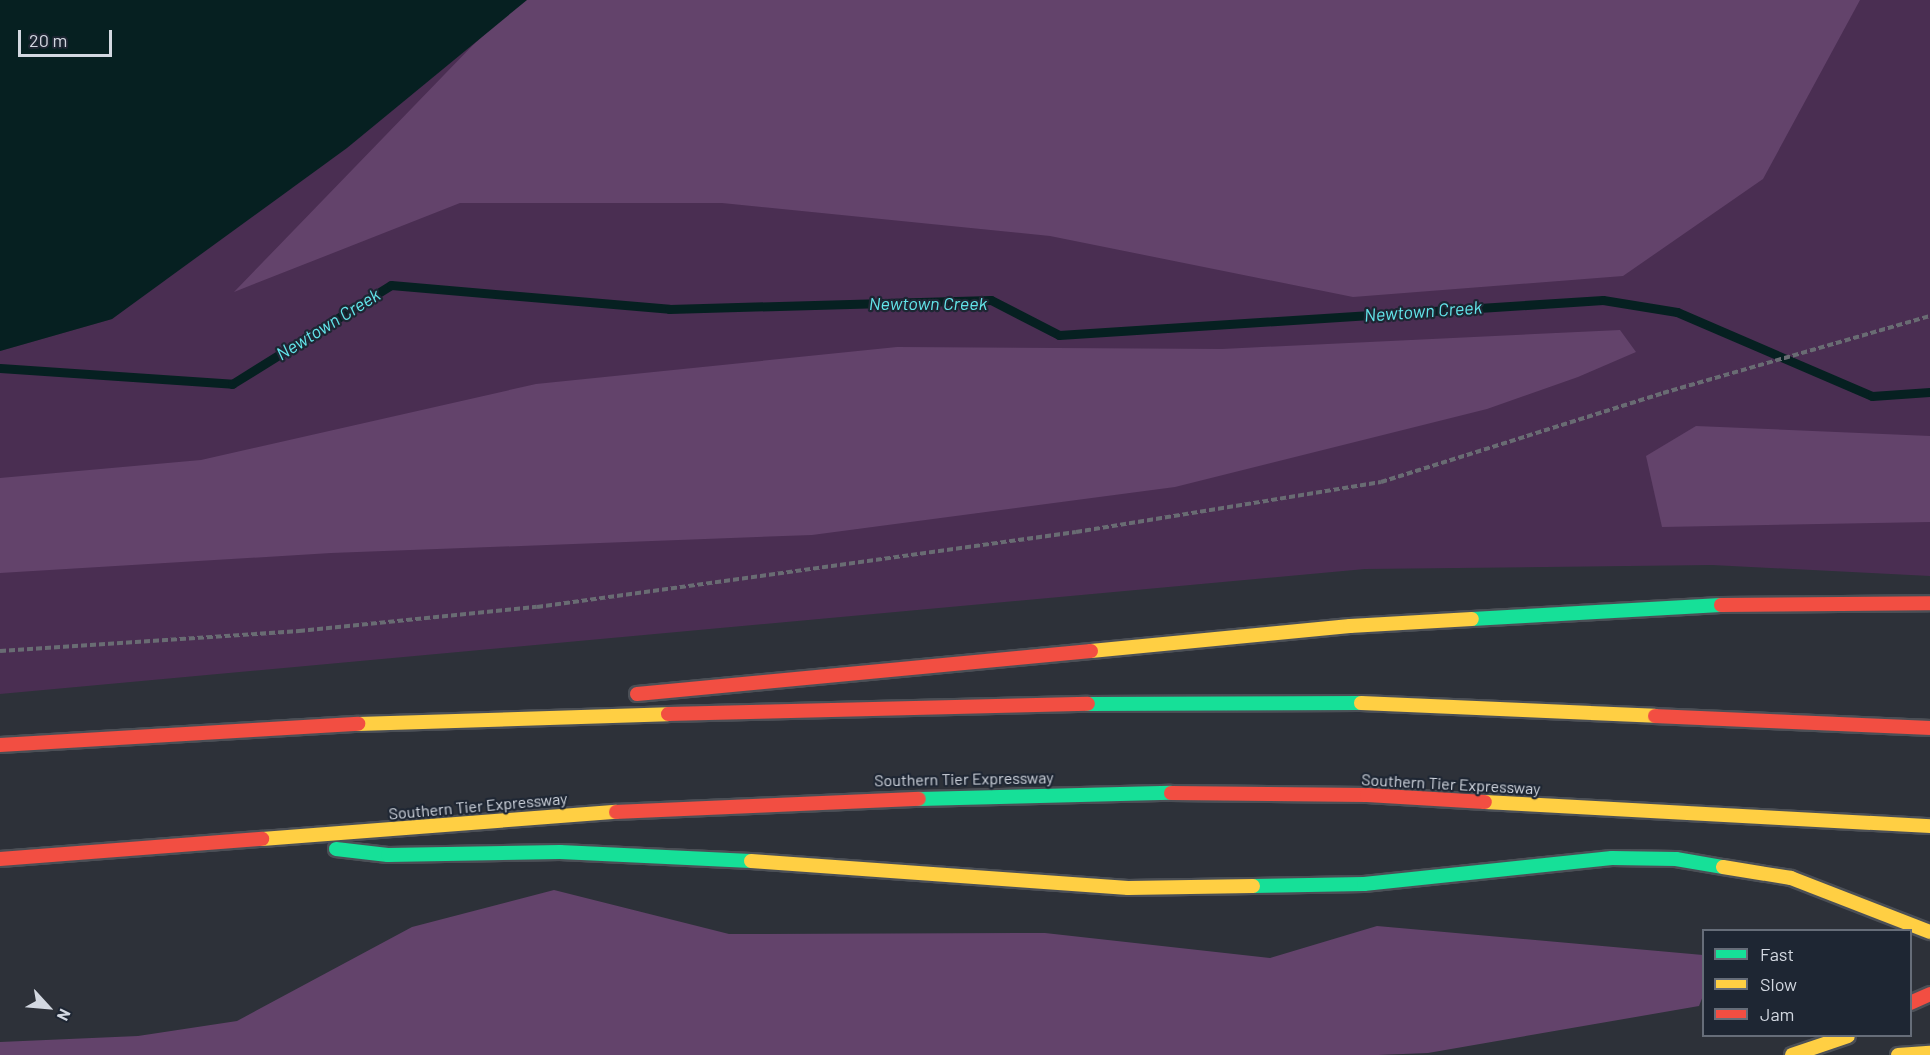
<!DOCTYPE html>
<style>
body{margin:0}
#map{position:relative;width:1930px;height:1055px;overflow:hidden;background:#2d3139;font-family:Barlow,sans-serif}
div>[style]{position:absolute}
.green>*{inset:0;background:#4a2e52}
.forest>*{inset:0;background:#63436b}
.water>*{inset:0;background:#062021}
.stream>*{height:9px;margin:-4.5px;padding:0 4.5px;transform-origin:4.5px;border-radius:4.5px;background:#062021}
.path>*{height:4px;margin-top:-2px;transform-origin:0;background:repeating-linear-gradient(90deg,#696c73 0 6px,transparent 0 9px)}
.roads{filter:drop-shadow(2px 0 #4b4f56) drop-shadow(-2px 0 #4b4f56) drop-shadow(0 2px #4b4f56) drop-shadow(0 -2px #4b4f56)}
.fast>*{height:14px;margin:-7px;padding:0 7px;transform-origin:7px;border-radius:7px;background:#16e098}
.slow>*{height:14px;margin:-7px;padding:0 7px;transform-origin:7px;border-radius:7px;background:#ffcf43}
.jam>*{height:14px;margin:-7px;padding:0 7px;transform-origin:7px;border-radius:7px;background:#f24e42}
span{translate:-50% -50%;white-space:nowrap;text-align:center;line-height:1.15;-webkit-text-stroke:4.5px #1e2633;paint-order:stroke}
.street-label{font-size:16px;color:#d3d8e1}
.water-label{font-size:18px;color:#63e6eb;font-style:italic}
.legend{position:absolute;left:1702px;top:929px;width:210px;height:108px;box-sizing:border-box;background:#1e2633;border:2px solid #666d79;margin:0;padding:8px 10px;list-style:none;font-size:18px;color:#d3d8e1}
.legend li{display:flex;align-items:center;gap:12px;height:30px}
.legend b{width:30px;border:2px solid #666d79}
.north{position:absolute;left:18px;top:977px;width:60px;height:60px;-webkit-text-stroke:4px #1e2633;paint-order:stroke;rotate:116deg;font-size:16px;font-weight:700;line-height:24px;text-align:center;color:#d3d8e1}
.north::after{content:'';display:block;margin:auto;width:21px;height:27px;background:#d3d8e1;clip-path:polygon(50% 0,100% 100%,50% 72%,0 100%)}
.scale{position:absolute;left:18px;top:30px;width:94px;height:27px;box-sizing:border-box;border:3px solid #d3d8e1;border-top:0;padding-left:8px;font-size:18px;line-height:21px;white-space:nowrap;color:#d3d8e1;-webkit-text-stroke:4px #1e2633;paint-order:stroke}
</style>
<div id="map">
<div class="green">
<i style="clip-path:polygon(527px 0,1930px 0,1930px 576px,1712px 565px,1365px 569px,0 694px,0 351px,112px 319px)"></i>
</div>
<div class="forest">
<i style="clip-path:polygon(522px 0,1860px 0,1763px 179px,1623px 276px,1353px 297px,1050px 236px,722px 203px,460px 203px,234px 292px,473px 45px)"></i>
<i style="clip-path:polygon(1620px 330px,1636px 352px,1578px 377px,1487px 409px,1175px 487px,812px 535px,331px 553px,0 573px,0 478px,201px 460px,536px 384px,897px 347px,1222px 349px)"></i>
<i style="clip-path:polygon(1696px 426px,1930px 436px,1930px 522px,1662px 527px,1646px 456px)"></i>
<i style="clip-path:polygon(554px 890px,729px 934px,1045px 933px,1270px 958px,1377px 926px,1703px 955px,1703px 996px,1699px 1006px,1428px 1053px,1378px 1055px,0 1055px,0 1042px,138px 1036px,237px 1021px,412px 927px)"></i>
</div>
<div class="water">
<i style="clip-path:polygon(0 0,527px 0,347px 148px,112px 319px,0 351px)"></i>
</div>
<div class="stream">
<i style="left:0;top:368px;width:233px;rotate:3.9deg"></i>
<i style="left:232px;top:384px;width:187px;rotate:-31.9deg"></i>
<i style="left:391px;top:285px;width:279px;rotate:4.9deg"></i>
<i style="left:669px;top:309px;width:322px;rotate:-1.6deg"></i>
<i style="left:991px;top:300px;width:76px;rotate:27.2deg"></i>
<i style="left:1059px;top:335px;width:545px;rotate:-3.68deg"></i>
<i style="left:1603px;top:300px;width:75px;rotate:9.2deg"></i>
<i style="left:1677px;top:312px;width:212px;rotate:23.3deg"></i>
<i style="left:1872px;top:396px;width:58px;rotate:-3.9deg"></i>
</div>
<div class="path">
<i style="left:0;top:651px;width:300px;rotate:-3.8deg"></i>
<i style="left:299px;top:631px;width:239px;rotate:-5.8deg"></i>
<i style="left:537px;top:607px;width:544px;rotate:-7.92deg"></i>
<i style="left:1076px;top:532px;width:309px;rotate:-9.3deg"></i>
<i style="left:1381px;top:482px;width:296px;rotate:-17.5deg"></i>
<i style="left:1663px;top:393px;width:278px;rotate:-16.1deg"></i>
</div>
<div class="roads">
<div class="fast">
<i style="left:1472px;top:619px;width:249px;rotate:-3.2deg"></i>
<i style="left:1088px;top:704px;width:273px;rotate:-0.2deg"></i>
<i style="left:919px;top:799px;width:252px;rotate:-1.4deg"></i>
<i style="left:336px;top:849px;width:52px;rotate:6.6deg"></i>
<i style="left:388px;top:855px;width:172px;rotate:-1deg"></i>
<i style="left:560px;top:852px;width:191px;rotate:2.7deg"></i>
<i style="left:1253px;top:886px;width:111px;rotate:-1deg"></i>
<i style="left:1364px;top:884px;width:249px;rotate:-6deg"></i>
<i style="left:1612px;top:858px;width:64px;rotate:0.9deg"></i>
<i style="left:1676px;top:859px;width:48px;rotate:9.7deg"></i>
</div>
<div class="slow">
<i style="left:1091px;top:651px;width:260px;rotate:-5.5deg"></i>
<i style="left:1350px;top:626px;width:122px;rotate:-3.3deg"></i>
<i style="left:1361px;top:703px;width:294px;rotate:2.5deg"></i>
<i style="left:358px;top:724px;width:310px;rotate:-1.8deg"></i>
<i style="left:1485px;top:802px;width:446px;rotate:3.1deg"></i>
<i style="left:262px;top:839px;width:355px;rotate:-4.4deg"></i>
<i style="left:751px;top:861px;width:378px;rotate:4.1deg"></i>
<i style="left:1128px;top:888px;width:125px;rotate:-0.9deg"></i>
<i style="left:1723px;top:867px;width:69px;rotate:9.2deg"></i>
<i style="left:1791px;top:878px;width:149px;rotate:21.2deg"></i>
<i style="left:1792px;top:1055px;width:59px;rotate:-18.7deg"></i>
<i style="left:1898px;top:1055px;width:32px;rotate:-4deg"></i>
</div>
<div class="jam">
<i style="left:1721px;top:605px;width:209px;rotate:-0.5deg"></i>
<i style="left:637px;top:694px;width:456px;rotate:-5.4deg"></i>
<i style="left:668px;top:714px;width:420px;rotate:-1.4deg"></i>
<i style="left:1655px;top:716px;width:275px;rotate:2.5deg"></i>
<i style="left:0;top:745px;width:359px;rotate:-3.4deg"></i>
<i style="left:1171px;top:793px;width:196px;rotate:0.6deg"></i>
<i style="left:1367px;top:795px;width:118px;rotate:3.4deg"></i>
<i style="left:616px;top:812px;width:303px;rotate:-2.5deg"></i>
<i style="left:0;top:859px;width:263px;rotate:-4.4deg"></i>
<i style="left:1910px;top:1003px;width:22px;rotate:-24deg"></i>
</div>
</div>
<div class="street-label">
<span style="left:964px;top:779px;rotate:-1deg">Southern Tier Expressway</span>
<span style="left:1451px;top:784px;rotate:3deg">Southern Tier Expressway</span>
<span style="left:478px;top:806px;rotate:-5deg">Southern Tier Expressway</span>
</div>
<div class="water-label">
<span style="left:928px;top:303px">Newtown Creek</span>
<span style="left:1423px;top:311px;rotate:-4deg">Newtown Creek</span>
<span style="left:328px;top:324px;rotate:-32deg">Newtown Creek</span>
</div>
<ul class="legend">
<li><b style="height:8px;background:#16e098"></b>Fast</li>
<li><b style="height:8px;background:#ffcf43"></b>Slow</li>
<li><b style="height:8px;background:#f24e42"></b>Jam</li>
</ul>
<div class="north">N</div>
<div class="scale">20 m</div>
</div>
